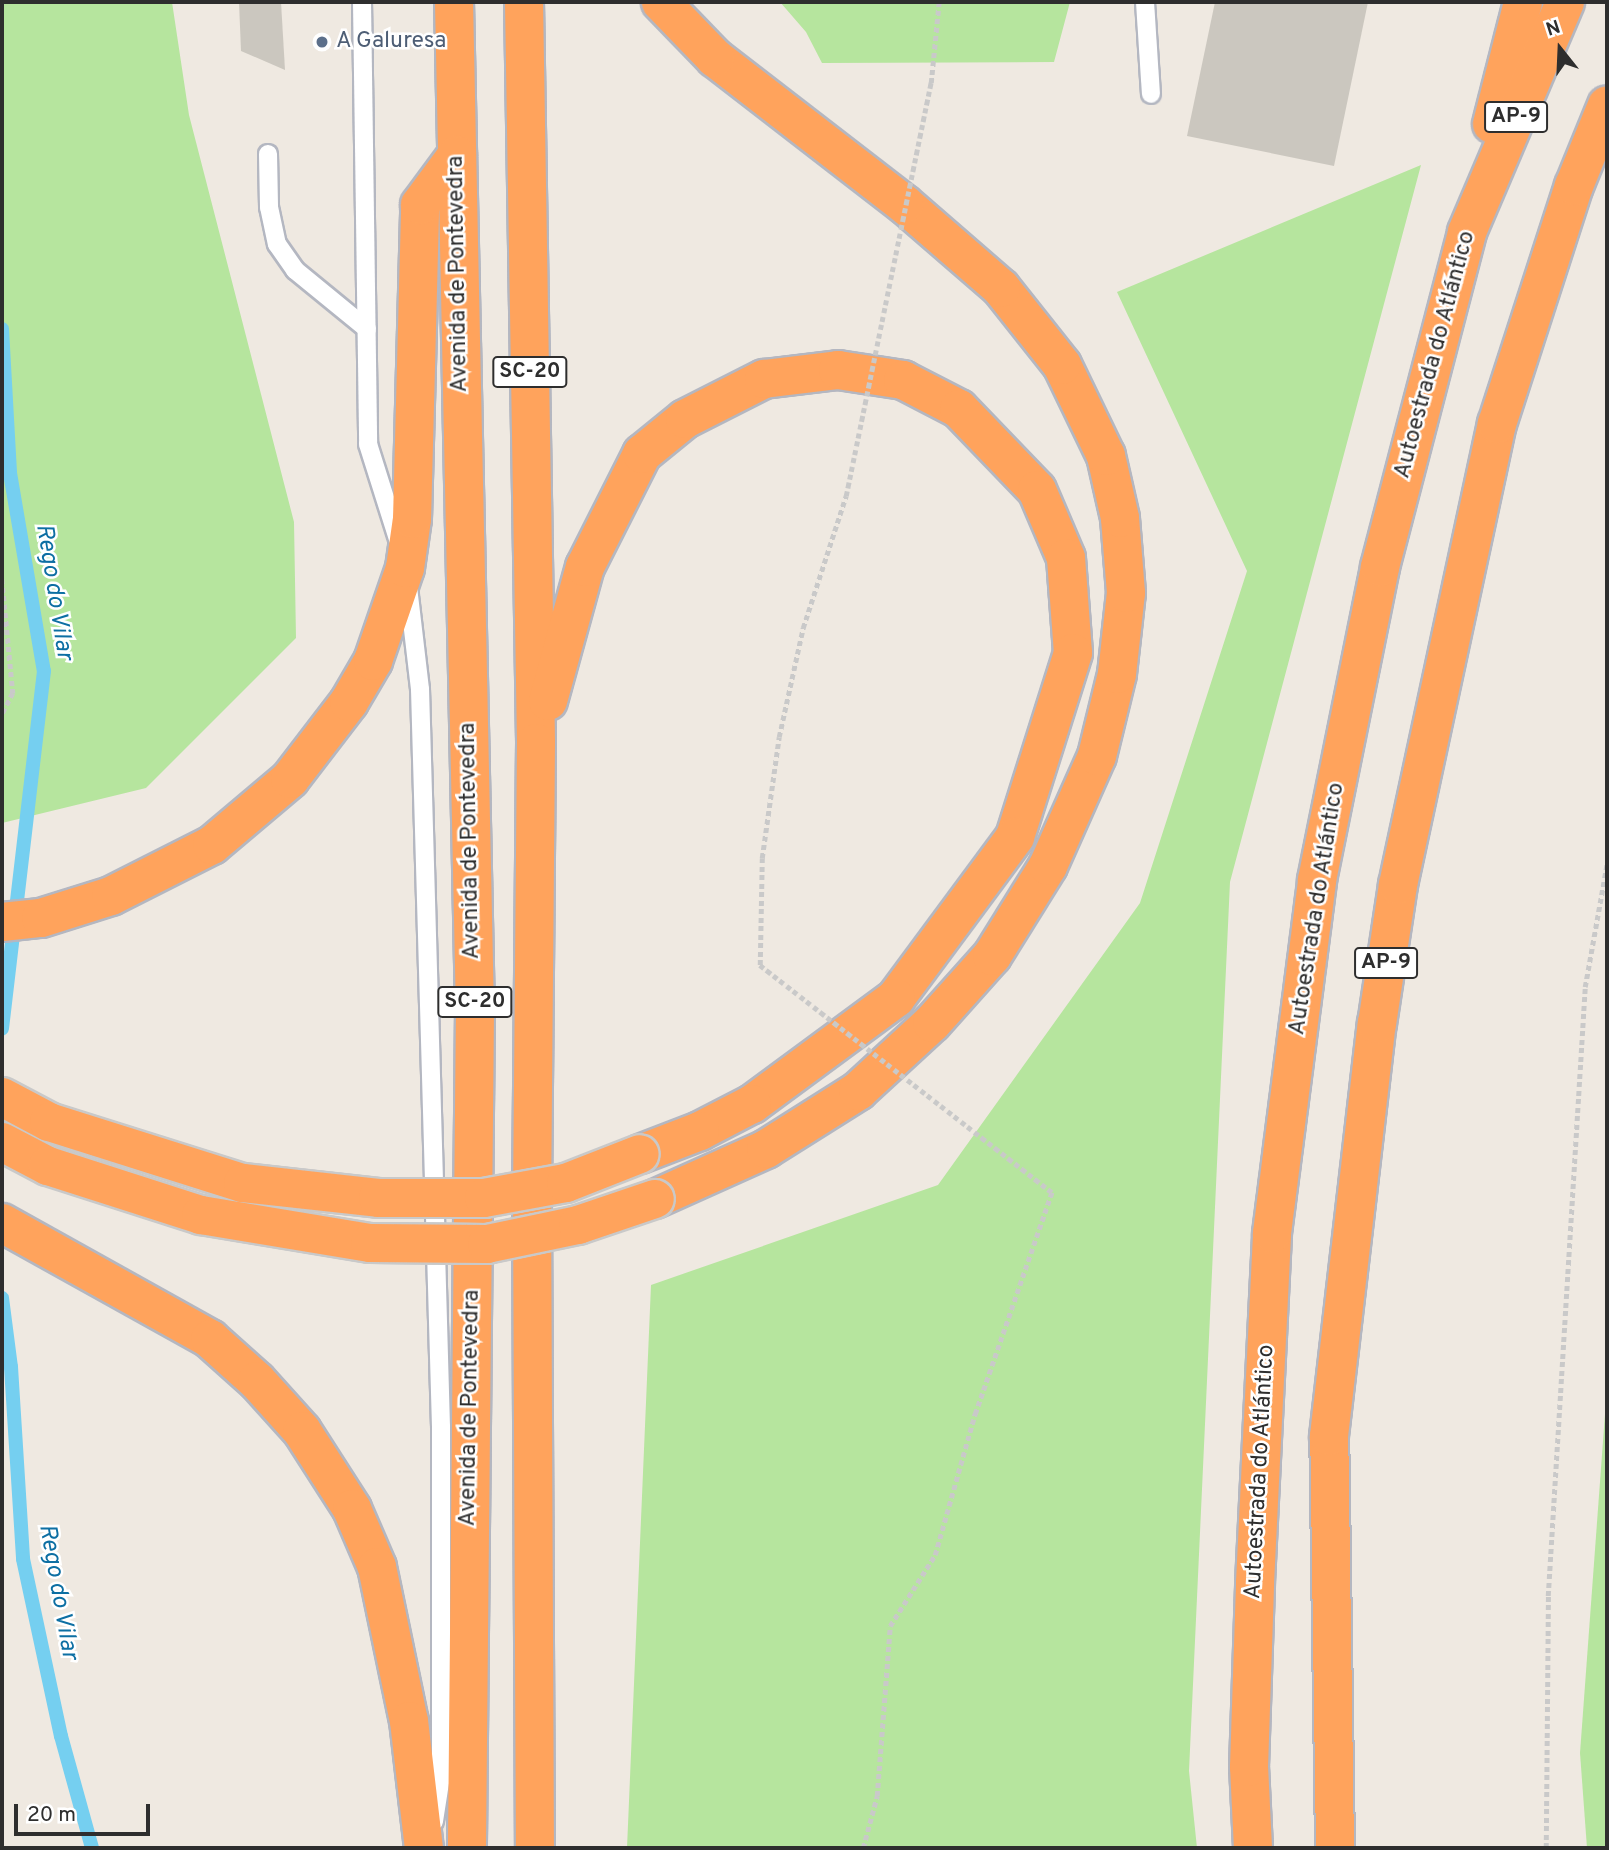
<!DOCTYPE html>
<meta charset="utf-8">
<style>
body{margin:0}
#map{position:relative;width:1609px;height:1850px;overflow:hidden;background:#efe9e1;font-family:Overpass,sans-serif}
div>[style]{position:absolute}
.green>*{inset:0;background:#b6e59e}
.stream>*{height:14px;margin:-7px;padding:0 7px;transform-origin:7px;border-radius:7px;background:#75cff0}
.building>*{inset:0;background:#cbc7bf}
.path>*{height:4.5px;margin-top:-2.25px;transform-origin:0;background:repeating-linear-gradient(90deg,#c9c9c9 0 5px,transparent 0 8.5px)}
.roads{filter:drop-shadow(2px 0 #b4b7c1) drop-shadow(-2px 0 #b4b7c1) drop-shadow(0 2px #b4b7c1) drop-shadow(0 -2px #b4b7c1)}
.lane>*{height:18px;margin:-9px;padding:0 9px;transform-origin:9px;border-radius:9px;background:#fff}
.highway>*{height:38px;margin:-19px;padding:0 19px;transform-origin:19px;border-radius:19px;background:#ffa35c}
.path-bridge>*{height:4.5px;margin-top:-2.25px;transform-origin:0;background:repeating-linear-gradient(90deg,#c9c9c9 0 5px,transparent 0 8.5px)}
.bridges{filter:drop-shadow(2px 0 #c9c9c9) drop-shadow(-2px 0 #c9c9c9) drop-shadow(0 2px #c9c9c9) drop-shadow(0 -2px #c9c9c9)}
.highway-bridge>*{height:38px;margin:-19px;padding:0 19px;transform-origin:19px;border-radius:19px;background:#ffa35c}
.dots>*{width:19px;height:19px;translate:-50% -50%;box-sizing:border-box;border:4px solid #fff;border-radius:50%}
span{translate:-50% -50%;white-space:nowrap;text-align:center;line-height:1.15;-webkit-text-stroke:5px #fff;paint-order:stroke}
.shield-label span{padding:2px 5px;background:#fff;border:2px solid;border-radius:5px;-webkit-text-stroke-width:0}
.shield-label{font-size:21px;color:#2e2e2e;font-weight:700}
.service-label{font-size:23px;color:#4e5e75}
.left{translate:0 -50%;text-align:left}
.street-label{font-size:23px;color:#2e2e2e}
.water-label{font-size:24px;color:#0d6fa3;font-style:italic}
.frame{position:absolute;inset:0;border:4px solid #2e2e2e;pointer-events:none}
.north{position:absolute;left:1525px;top:14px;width:70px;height:70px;-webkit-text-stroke:5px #fff;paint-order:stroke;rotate:342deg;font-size:19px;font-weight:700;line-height:28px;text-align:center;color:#2e2e2e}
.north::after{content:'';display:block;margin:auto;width:24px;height:32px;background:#2e2e2e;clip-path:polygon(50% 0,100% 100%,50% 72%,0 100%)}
.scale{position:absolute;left:14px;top:1804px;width:136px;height:32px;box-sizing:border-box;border:4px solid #2e2e2e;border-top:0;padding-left:9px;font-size:21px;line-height:24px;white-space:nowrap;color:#2e2e2e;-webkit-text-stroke:5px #fff;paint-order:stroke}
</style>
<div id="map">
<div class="green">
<i style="clip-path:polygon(2px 2px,172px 2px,189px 115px,294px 522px,296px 638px,146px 788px,2px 823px)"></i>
<i style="clip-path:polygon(780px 2px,1070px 2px,1054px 62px,822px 63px,806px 32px)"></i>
<i style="clip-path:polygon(1421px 165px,1230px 882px,1189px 1771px,1197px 1848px,627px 1848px,651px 1285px,938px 1185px,1140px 903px,1247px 571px,1117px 292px)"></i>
<i style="clip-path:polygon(1607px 1387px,1607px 1848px,1587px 1848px,1580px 1753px)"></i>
</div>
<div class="stream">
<i style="left:2px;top:329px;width:144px;rotate:86.8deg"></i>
<i style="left:10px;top:473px;width:201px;rotate:80.3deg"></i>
<i style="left:44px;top:671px;width:360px;rotate:96.7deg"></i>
<i style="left:2px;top:1298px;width:70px;rotate:82.6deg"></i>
<i style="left:11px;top:1367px;width:192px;rotate:86.4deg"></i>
<i style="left:23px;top:1559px;width:181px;rotate:77.9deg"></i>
<i style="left:61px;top:1736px;width:116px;rotate:74.5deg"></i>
</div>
<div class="building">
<i style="clip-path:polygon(239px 2px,281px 2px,285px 70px,241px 51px)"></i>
<i style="clip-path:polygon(1215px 2px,1368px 2px,1334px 166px,1187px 136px)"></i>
</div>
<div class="path">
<i style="left:931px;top:83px;width:81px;rotate:-84.4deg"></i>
<i style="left:2px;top:579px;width:115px;rotate:84.5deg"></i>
<i style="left:13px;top:693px;width:25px;rotate:117deg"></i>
<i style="left:760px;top:965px;width:107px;rotate:-88.9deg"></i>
<i style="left:762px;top:858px;width:122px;rotate:-82deg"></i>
<i style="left:779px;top:737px;width:112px;rotate:-77.6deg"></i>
<i style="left:803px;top:628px;width:139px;rotate:-72deg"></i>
<i style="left:863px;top:1848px;width:54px;rotate:-74.9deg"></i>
<i style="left:877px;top:1796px;width:170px;rotate:-85.6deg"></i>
<i style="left:890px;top:1626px;width:84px;rotate:-57.6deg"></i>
<i style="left:935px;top:1555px;width:147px;rotate:-74.2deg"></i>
<i style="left:975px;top:1414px;width:235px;rotate:-70.9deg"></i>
<i style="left:1546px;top:1848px;width:252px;rotate:-89.5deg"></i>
<i style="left:1548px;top:1596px;width:610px;rotate:-86.52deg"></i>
<i style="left:1585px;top:987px;width:126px;rotate:-79.9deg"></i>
</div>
<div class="roads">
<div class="lane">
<i style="left:362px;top:2px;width:442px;rotate:89.2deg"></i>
<i style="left:368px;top:444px;width:100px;rotate:72.5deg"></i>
<i style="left:1145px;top:2px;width:92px;rotate:86.3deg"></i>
<i style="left:268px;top:154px;width:53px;rotate:88.9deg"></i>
<i style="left:269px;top:207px;width:38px;rotate:78deg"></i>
<i style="left:277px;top:244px;width:32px;rotate:55deg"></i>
<i style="left:295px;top:270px;width:93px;rotate:39.3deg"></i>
<i style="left:408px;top:587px;width:103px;rotate:83.3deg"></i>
<i style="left:420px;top:689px;width:738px;rotate:88.37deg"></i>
<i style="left:441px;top:1427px;width:349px;rotate:90deg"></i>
<i style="left:441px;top:1776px;width:46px;rotate:98.8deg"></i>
</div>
<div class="highway">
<i style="left:454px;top:2px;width:1007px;rotate:88.81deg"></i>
<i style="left:475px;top:1009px;width:839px;rotate:90.55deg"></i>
<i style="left:524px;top:2px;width:741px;rotate:89.07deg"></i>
<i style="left:536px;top:743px;width:456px;rotate:90.5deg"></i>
<i style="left:532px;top:1199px;width:649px;rotate:89.74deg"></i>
<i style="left:1492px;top:124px;width:126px;rotate:-75.7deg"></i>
<i style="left:548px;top:701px;width:139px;rotate:-74.6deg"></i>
<i style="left:585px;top:567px;width:127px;rotate:-63.2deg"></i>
<i style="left:642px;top:454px;width:55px;rotate:-39.1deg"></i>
<i style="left:685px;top:419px;width:89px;rotate:-26.9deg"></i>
<i style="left:764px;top:379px;width:75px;rotate:-6.9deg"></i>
<i style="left:838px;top:370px;width:66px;rotate:8.7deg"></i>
<i style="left:903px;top:380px;width:63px;rotate:27.4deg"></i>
<i style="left:959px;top:409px;width:112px;rotate:46.1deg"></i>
<i style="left:1037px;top:490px;width:74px;rotate:66.9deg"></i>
<i style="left:1066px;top:558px;width:95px;rotate:85.8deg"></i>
<i style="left:1073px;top:653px;width:193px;rotate:107.5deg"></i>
<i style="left:1015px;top:837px;width:200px;rotate:126.5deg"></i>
<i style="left:896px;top:998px;width:179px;rotate:143.6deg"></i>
<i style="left:752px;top:1104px;width:59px;rotate:152.6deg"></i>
<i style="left:700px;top:1131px;width:64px;rotate:159deg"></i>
<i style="left:2px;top:922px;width:39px;rotate:-6deg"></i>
<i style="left:41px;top:918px;width:73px;rotate:-17.4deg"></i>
<i style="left:111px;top:896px;width:113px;rotate:-26.8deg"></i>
<i style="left:212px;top:845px;width:102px;rotate:-40.2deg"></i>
<i style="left:290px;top:779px;width:97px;rotate:-52.5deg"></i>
<i style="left:349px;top:702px;width:48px;rotate:-59.7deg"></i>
<i style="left:373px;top:661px;width:98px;rotate:-71deg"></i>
<i style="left:405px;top:568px;width:49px;rotate:-81.9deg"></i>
<i style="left:412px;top:519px;width:314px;rotate:-88.5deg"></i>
<i style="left:420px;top:205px;width:62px;rotate:-53.5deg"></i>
<i style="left:655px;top:1199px;width:122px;rotate:-24.2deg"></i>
<i style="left:766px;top:1149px;width:109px;rotate:-32.2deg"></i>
<i style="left:858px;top:1091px;width:100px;rotate:-42.6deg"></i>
<i style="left:932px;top:1023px;width:90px;rotate:-48.2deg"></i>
<i style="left:992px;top:956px;width:106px;rotate:-58.1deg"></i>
<i style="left:1048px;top:866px;width:120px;rotate:-66deg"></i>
<i style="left:1097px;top:756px;width:84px;rotate:-76.3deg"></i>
<i style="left:1117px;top:674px;width:81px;rotate:-83.7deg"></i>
<i style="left:1126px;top:593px;width:75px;rotate:-94.6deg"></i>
<i style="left:1120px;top:518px;width:64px;rotate:-102.7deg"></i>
<i style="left:1106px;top:456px;width:101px;rotate:-115.8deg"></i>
<i style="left:1062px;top:365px;width:98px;rotate:-128.4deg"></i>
<i style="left:1001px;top:288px;width:128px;rotate:-139.1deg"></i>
<i style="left:904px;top:204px;width:239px;rotate:-142.3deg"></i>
<i style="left:715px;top:58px;width:78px;rotate:-134deg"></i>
<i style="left:2px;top:1223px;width:238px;rotate:29.1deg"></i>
<i style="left:210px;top:1339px;width:63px;rotate:41.8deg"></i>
<i style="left:257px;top:1381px;width:67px;rotate:48deg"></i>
<i style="left:302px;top:1431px;width:93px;rotate:57.3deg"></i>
<i style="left:352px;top:1509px;width:63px;rotate:66.7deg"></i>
<i style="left:377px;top:1567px;width:157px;rotate:78.3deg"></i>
<i style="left:409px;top:1721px;width:128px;rotate:83.3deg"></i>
<i style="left:1253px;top:1848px;width:81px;rotate:-92.8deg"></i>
<i style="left:1249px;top:1767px;width:184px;rotate:-88.1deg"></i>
<i style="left:1255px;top:1583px;width:350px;rotate:-87.2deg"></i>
<i style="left:1272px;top:1233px;width:356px;rotate:-82.7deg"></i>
<i style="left:1317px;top:880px;width:319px;rotate:-78.6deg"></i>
<i style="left:1380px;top:567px;width:346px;rotate:-75.4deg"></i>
<i style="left:1467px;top:232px;width:250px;rotate:-66.9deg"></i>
<i style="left:1335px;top:1848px;width:412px;rotate:-90.8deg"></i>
<i style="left:1329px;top:1436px;width:415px;rotate:-83.4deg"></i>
<i style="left:1377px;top:1024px;width:141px;rotate:-81.4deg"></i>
<i style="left:1398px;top:885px;width:472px;rotate:-77.9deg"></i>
<i style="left:1497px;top:424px;width:250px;rotate:-72.1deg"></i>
<i style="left:1574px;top:186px;width:87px;rotate:-67.8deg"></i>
</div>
</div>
<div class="path-bridge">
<i style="left:846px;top:496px;width:422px;rotate:-78.4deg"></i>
<i style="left:760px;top:965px;width:370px;rotate:37.9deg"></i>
</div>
<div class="bridges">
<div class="highway-bridge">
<i style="left:2px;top:1097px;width:53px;rotate:28deg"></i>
<i style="left:49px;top:1122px;width:203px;rotate:17.5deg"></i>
<i style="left:243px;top:1183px;width:136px;rotate:6.3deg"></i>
<i style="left:378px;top:1198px;width:106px"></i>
<i style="left:484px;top:1198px;width:83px;rotate:-10.4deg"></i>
<i style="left:566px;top:1183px;width:79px;rotate:-21.4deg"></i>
<i style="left:2px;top:1142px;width:52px;rotate:27.6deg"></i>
<i style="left:48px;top:1166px;width:161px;rotate:17.8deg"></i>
<i style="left:201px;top:1215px;width:171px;rotate:9.4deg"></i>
<i style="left:370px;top:1243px;width:117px;rotate:0.5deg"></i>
<i style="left:487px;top:1244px;width:93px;rotate:-11.8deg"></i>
<i style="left:578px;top:1225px;width:81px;rotate:-18.7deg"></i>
</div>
</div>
<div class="dots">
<i style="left:322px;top:42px;background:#5c6f8a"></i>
</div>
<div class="shield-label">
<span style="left:1516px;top:117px">AP-9</span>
<span style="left:530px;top:372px">SC-20</span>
<span style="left:1386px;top:963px">AP-9</span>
<span style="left:475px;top:1002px">SC-20</span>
</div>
<div class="service-label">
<span class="left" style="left:336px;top:42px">A Galuresa</span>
</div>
<div class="street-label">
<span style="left:459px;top:274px;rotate:-91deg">Avenida de Pontevedra</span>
<span style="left:1436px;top:355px;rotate:-75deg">Autoestrada do Atlántico</span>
<span style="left:471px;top:841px;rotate:-91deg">Avenida de Pontevedra</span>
<span style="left:1318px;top:909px;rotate:-81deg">Autoestrada do Atlántico</span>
<span style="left:471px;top:1408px;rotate:-89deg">Avenida de Pontevedra</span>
<span style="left:1261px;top:1472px;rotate:-87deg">Autoestrada do Atlántico</span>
</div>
<div class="water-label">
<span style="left:53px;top:592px;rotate:81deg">Rego do Vilar</span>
<span style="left:57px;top:1592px;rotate:80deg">Rego do Vilar</span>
</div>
<div class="frame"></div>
<div class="north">N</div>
<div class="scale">20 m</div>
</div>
